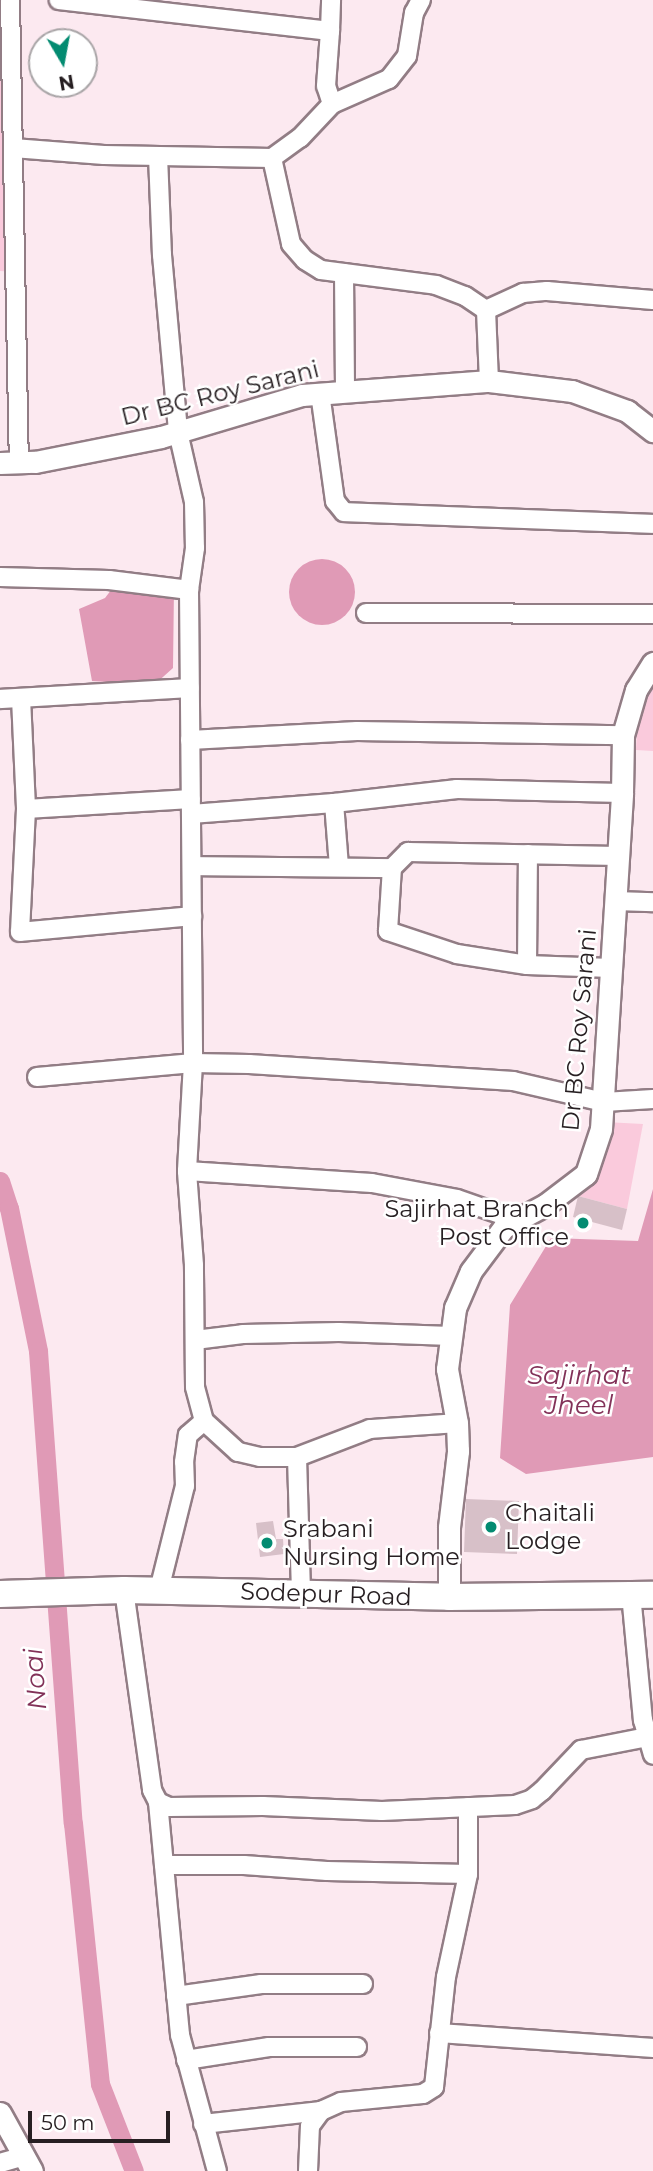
<!DOCTYPE html>
<style>
body{margin:0}
#map{position:relative;width:653px;height:2171px;overflow:hidden;background:#fce9f0;font-family:Montserrat,sans-serif}
div>[style]{position:absolute}
.green>*{inset:0;background:#facadc}
.water>*{inset:0;background:#e09ab6}
.round{border-radius:50%}
.canal>*{height:19px;margin:-9.5px;padding:0 9.5px;transform-origin:9.5px;border-radius:9.5px;background:#e09ab6}
.building>*{inset:0;background:#d7c0c8}
.roads{filter:drop-shadow(2px 0 #927d85) drop-shadow(-2px 0 #927d85) drop-shadow(0 2px #927d85) drop-shadow(0 -2px #927d85)}
.minor>*{height:18px;margin:-9px;padding:0 9px;transform-origin:9px;border-radius:9px;background:#fff}
.tertiary>*{height:21px;margin:-10.5px;padding:0 10.5px;transform-origin:10.5px;border-radius:10.5px;background:#fff}
.primary>*{height:26px;margin:-13px;padding:0 13px;transform-origin:13px;border-radius:13px;background:#fff}
.dots>*{width:19px;height:19px;translate:-50% -50%;box-sizing:border-box;border:4px solid #fff;border-radius:50%}
span{translate:-50% -50%;white-space:nowrap;text-align:center;line-height:1.15;-webkit-text-stroke:5px #fff;paint-order:stroke}
.street-label{font-size:24px;color:#271f22}
.poi-label{font-size:24px;color:#271f22}
.right{translate:-100% -50%;text-align:right}
.left{translate:0 -50%;text-align:left}
.water-label{font-size:26px;color:#823158;font-style:italic}
.north{position:absolute;left:28px;top:28px;width:70px;height:70px;box-sizing:border-box;background:#fff;border:2px solid #a9a5a7;border-radius:50%;rotate:170deg;font-size:19px;font-weight:700;line-height:28px;text-align:center;color:#271f22}
.north::after{content:'';display:block;margin:auto;width:24px;height:32px;background:#038b71;clip-path:polygon(50% 0,100% 100%,50% 72%,0 100%)}
.scale{position:absolute;left:28px;top:2111px;width:142px;height:32px;box-sizing:border-box;border:4px solid #271f22;border-top:0;padding-left:9px;font-size:21px;line-height:24px;white-space:nowrap;color:#271f22;-webkit-text-stroke:5px #fff;paint-order:stroke}
</style>
<div id="map">
<div class="green">
<i style="clip-path:polygon(0 0,10px 0,16px 272px,0 271px)"></i>
<i style="clip-path:polygon(653px 677px,653px 751px,636px 750px,638px 705px)"></i>
<i style="clip-path:polygon(605px 1122px,643px 1124px,627px 1209px,578px 1196px,596px 1155px)"></i>
</div>
<div class="water">
<i class="round" style="left:289px;top:559px;width:66px;height:66px"></i>
<i style="clip-path:polygon(118px 581px,174px 588px,173px 668px,154px 685px,92px 681px,79px 609px,105px 598px)"></i>
<i style="clip-path:polygon(653px 1189px,653px 1457px,526px 1474px,500px 1458px,510px 1305px,551px 1238px,638px 1241px)"></i>
</div>
<div class="canal">
<i style="left:0;top:1181px;width:28px;rotate:72deg"></i>
<i style="left:9px;top:1208px;width:146px;rotate:78.5deg"></i>
<i style="left:38px;top:1351px;width:473px;rotate:85.8deg"></i>
<i style="left:73px;top:1823px;width:262px;rotate:84.1deg"></i>
<i style="left:100px;top:2084px;width:93px;rotate:68.7deg"></i>
</div>
<div class="building">
<i style="clip-path:polygon(578px 1196px,627px 1209px,622px 1230px,573px 1217px)"></i>
<i style="clip-path:polygon(466px 1499px,519px 1501px,517px 1554px,464px 1552px)"></i>
<i style="clip-path:polygon(273px 1521px,276px 1539px,283px 1539px,284px 1554px,260px 1557px,256px 1523px)"></i>
</div>
<div class="roads">
<div class="minor">
<i style="left:10px;top:0;width:462px;rotate:88.9deg"></i>
<i style="left:330px;top:31px;width:31px;rotate:-88deg"></i>
<i style="left:332px;top:104px;width:62px;rotate:-23.7deg"></i>
<i style="left:389px;top:79px;width:29px;rotate:-52deg"></i>
<i style="left:407px;top:56px;width:44px;rotate:-80.8deg"></i>
<i style="left:414px;top:13px;width:15px;rotate:-62deg"></i>
<i style="left:13px;top:148px;width:91px;rotate:4.4deg"></i>
<i style="left:104px;top:155px;width:168px;rotate:1deg"></i>
<i style="left:272px;top:158px;width:34px;rotate:-36deg"></i>
<i style="left:300px;top:138px;width:47px;rotate:-46.7deg"></i>
<i style="left:332px;top:104px;width:19px;rotate:-108deg"></i>
<i style="left:326px;top:86px;width:55px;rotate:-85.8deg"></i>
<i style="left:330px;top:31px;width:273px;rotate:-173.5deg"></i>
<i style="left:158px;top:156px;width:99px;rotate:87.7deg"></i>
<i style="left:162px;top:255px;width:178px;rotate:84.8deg"></i>
<i style="left:178px;top:432px;width:72px;rotate:77.1deg"></i>
<i style="left:194px;top:502px;width:46px;rotate:88.8deg"></i>
<i style="left:195px;top:548px;width:42px;rotate:98.1deg"></i>
<i style="left:189px;top:590px;width:473px;rotate:89.5deg"></i>
<i style="left:193px;top:1063px;width:108px;rotate:93.2deg"></i>
<i style="left:272px;top:158px;width:88px;rotate:77.5deg"></i>
<i style="left:291px;top:244px;width:21px;rotate:49deg"></i>
<i style="left:305px;top:260px;width:19px;rotate:32deg"></i>
<i style="left:321px;top:270px;width:116px;rotate:7.4deg"></i>
<i style="left:436px;top:285px;width:31px;rotate:21deg"></i>
<i style="left:465px;top:296px;width:25px;rotate:34deg"></i>
<i style="left:486px;top:310px;width:71px;rotate:87.6deg"></i>
<i style="left:344px;top:273px;width:117px;rotate:89.5deg"></i>
<i style="left:486px;top:310px;width:41px;rotate:-24.7deg"></i>
<i style="left:523px;top:293px;width:24px;rotate:-5deg"></i>
<i style="left:547px;top:291px;width:106px;rotate:4.9deg"></i>
<i style="left:320px;top:393px;width:109px;rotate:82.1deg"></i>
<i style="left:335px;top:501px;width:14px;rotate:51deg"></i>
<i style="left:344px;top:512px;width:309px;rotate:2.2deg"></i>
<i style="left:0;top:577px;width:109px;rotate:1.6deg"></i>
<i style="left:109px;top:580px;width:81px;rotate:7.1deg"></i>
<i style="left:366px;top:613px;width:287px;rotate:0.2deg"></i>
<i style="left:21px;top:698px;width:111px;rotate:87.4deg"></i>
<i style="left:26px;top:809px;width:123px;rotate:92.8deg"></i>
<i style="left:20px;top:932px;width:173px;rotate:-5.3deg"></i>
<i style="left:0;top:699px;width:190px;rotate:-3.3deg"></i>
<i style="left:190px;top:740px;width:167px;rotate:-3.1deg"></i>
<i style="left:357px;top:731px;width:266px;rotate:0.9deg"></i>
<i style="left:334px;top:803px;width:64px;rotate:85.5deg"></i>
<i style="left:26px;top:809px;width:165px;rotate:-3.5deg"></i>
<i style="left:191px;top:814px;width:143px;rotate:-4.4deg"></i>
<i style="left:334px;top:803px;width:124px;rotate:-6.5deg"></i>
<i style="left:457px;top:789px;width:165px;rotate:1.4deg"></i>
<i style="left:192px;top:866px;width:200px;rotate:0.6deg"></i>
<i style="left:616px;top:901px;width:37px;rotate:2deg"></i>
<i style="left:527px;top:965px;width:111px;rotate:-89.5deg"></i>
<i style="left:611px;top:968px;width:84px;rotate:-178deg"></i>
<i style="left:527px;top:965px;width:71px;rotate:-171.1deg"></i>
<i style="left:457px;top:954px;width:73px;rotate:-161.6deg"></i>
<i style="left:388px;top:931px;width:63px;rotate:-86.4deg"></i>
<i style="left:392px;top:868px;width:23px;rotate:-45deg"></i>
<i style="left:408px;top:852px;width:210px;rotate:1.1deg"></i>
<i style="left:37px;top:1077px;width:157px;rotate:-5.1deg"></i>
<i style="left:193px;top:1063px;width:56px;rotate:1deg"></i>
<i style="left:249px;top:1064px;width:265px;rotate:3.7deg"></i>
<i style="left:513px;top:1081px;width:93px;rotate:13deg"></i>
<i style="left:604px;top:1102px;width:49px;rotate:-3.5deg"></i>
<i style="left:195px;top:1340px;width:48px;rotate:-7.1deg"></i>
<i style="left:243px;top:1334px;width:96px;rotate:-1.2deg"></i>
<i style="left:339px;top:1332px;width:112px;rotate:2deg"></i>
<i style="left:297px;top:1457px;width:37px;rotate:180deg"></i>
<i style="left:260px;top:1457px;width:23px;rotate:-167deg"></i>
<i style="left:238px;top:1452px;width:46px;rotate:-137.6deg"></i>
<i style="left:204px;top:1421px;width:35px;rotate:-105deg"></i>
<i style="left:195px;top:1387px;width:122px;rotate:-90.5deg"></i>
<i style="left:194px;top:1265px;width:94px;rotate:-94.3deg"></i>
<i style="left:187px;top:1171px;width:185px;rotate:3.7deg"></i>
<i style="left:372px;top:1183px;width:86px;rotate:10.7deg"></i>
<i style="left:457px;top:1199px;width:60px;rotate:19.3deg"></i>
<i style="left:124px;top:1590px;width:202px;rotate:82deg"></i>
<i style="left:152px;top:1790px;width:13px;rotate:63deg"></i>
<i style="left:158px;top:1802px;width:12px;rotate:24deg"></i>
<i style="left:169px;top:1807px;width:94px;rotate:-0.6deg"></i>
<i style="left:263px;top:1806px;width:119px;rotate:2.4deg"></i>
<i style="left:382px;top:1811px;width:133px;rotate:-2.6deg"></i>
<i style="left:515px;top:1805px;width:18px;rotate:-19deg"></i>
<i style="left:532px;top:1799px;width:13px;rotate:-39deg"></i>
<i style="left:542px;top:1791px;width:57px;rotate:-46.4deg"></i>
<i style="left:581px;top:1750px;width:67px;rotate:-11.1deg"></i>
<i style="left:159px;top:1590px;width:107px;rotate:-76deg"></i>
<i style="left:185px;top:1486px;width:24px;rotate:-92deg"></i>
<i style="left:184px;top:1462px;width:27px;rotate:-82deg"></i>
<i style="left:188px;top:1435px;width:21px;rotate:-41deg"></i>
<i style="left:301px;top:1592px;width:135px;rotate:-91.7deg"></i>
<i style="left:297px;top:1457px;width:78px;rotate:-21deg"></i>
<i style="left:370px;top:1429px;width:87px;rotate:-3.9deg"></i>
<i style="left:631px;top:1594px;width:127px;rotate:84.6deg"></i>
<i style="left:643px;top:1720px;width:36px;rotate:74deg"></i>
<i style="left:158px;top:1802px;width:234px;rotate:84.6deg"></i>
<i style="left:180px;top:2035px;width:141px;rotate:74.8deg"></i>
<i style="left:164px;top:1865px;width:80px"></i>
<i style="left:244px;top:1865px;width:83px;rotate:4.1deg"></i>
<i style="left:327px;top:1871px;width:141px;rotate:1.2deg"></i>
<i style="left:176px;top:1996px;width:86px;rotate:-8deg"></i>
<i style="left:261px;top:1984px;width:102px"></i>
<i style="left:439px;top:2033px;width:215px;rotate:4deg"></i>
<i style="left:186px;top:2060px;width:84px;rotate:-8.9deg"></i>
<i style="left:269px;top:2047px;width:88px"></i>
<i style="left:203px;top:2124px;width:119px;rotate:-6.3deg"></i>
<i style="left:0;top:2163px;width:26px;rotate:-16deg"></i>
<i style="left:308px;top:2171px;width:45px;rotate:-87.5deg"></i>
<i style="left:310px;top:2126px;width:19px;rotate:-54deg"></i>
<i style="left:321px;top:2111px;width:22px;rotate:-24deg"></i>
<i style="left:341px;top:2102px;width:82px;rotate:-5.6deg"></i>
<i style="left:423px;top:2094px;width:13px;rotate:-32deg"></i>
<i style="left:434px;top:2087px;width:111px;rotate:-83.8deg"></i>
<i style="left:446px;top:1977px;width:105px;rotate:-77.9deg"></i>
<i style="left:468px;top:1874px;width:67px;rotate:-90deg"></i>
</div>
<div class="tertiary">
<i style="left:0;top:463px;width:35px;rotate:-2deg"></i>
<i style="left:35px;top:462px;width:128px;rotate:-11.2deg"></i>
<i style="left:161px;top:437px;width:147px;rotate:-16.6deg"></i>
<i style="left:302px;top:395px;width:188px;rotate:-4.3deg"></i>
<i style="left:489px;top:381px;width:84px;rotate:6.9deg"></i>
<i style="left:572px;top:391px;width:59px;rotate:20deg"></i>
<i style="left:627px;top:411px;width:33px;rotate:38deg"></i>
<i style="left:449px;top:1597px;width:70px;rotate:-90deg"></i>
<i style="left:449px;top:1527px;width:77px;rotate:-83.2deg"></i>
<i style="left:458px;top:1451px;width:28px;rotate:-92deg"></i>
<i style="left:457px;top:1423px;width:55px;rotate:-100.5deg"></i>
<i style="left:447px;top:1369px;width:62px;rotate:-82.5deg"></i>
<i style="left:455px;top:1308px;width:40px;rotate:-66.6deg"></i>
<i style="left:471px;top:1271px;width:55px;rotate:-53.1deg"></i>
<i style="left:504px;top:1227px;width:47px;rotate:-28.2deg"></i>
<i style="left:545px;top:1205px;width:51px;rotate:-37.1deg"></i>
<i style="left:586px;top:1174px;width:47px;rotate:-71.6deg"></i>
<i style="left:601px;top:1129px;width:337px;rotate:-86.4deg"></i>
<i style="left:622px;top:793px;width:58px;rotate:-89deg"></i>
<i style="left:623px;top:735px;width:47px;rotate:-73.9deg"></i>
<i style="left:636px;top:690px;width:32px;rotate:-58deg"></i>
<i style="left:0;top:2113px;width:66px;rotate:61.1deg"></i>
</div>
<div class="primary">
<i style="left:0;top:1594px;width:124px;rotate:-1.8deg"></i>
<i style="left:124px;top:1590px;width:325px;rotate:1.2deg"></i>
<i style="left:449px;top:1597px;width:204px;rotate:-0.6deg"></i>
</div>
</div>
<div class="dots">
<i style="left:583px;top:1223px;background:#038b71"></i>
<i style="left:491px;top:1527px;background:#038b71"></i>
<i style="left:267px;top:1543px;background:#038b71"></i>
</div>
<div class="street-label">
<span style="left:220px;top:393px;rotate:-14deg">Dr BC Roy Sarani</span>
<span style="left:579px;top:1030px;rotate:-85deg">Dr BC Roy Sarani</span>
<span style="left:326px;top:1594px;rotate:2deg">Sodepur Road</span>
</div>
<div class="poi-label">
<span class="right" style="left:569px;top:1223px">Sajirhat Branch<br>Post Office</span>
<span class="left" style="left:505px;top:1527px">Chaitali<br>Lodge</span>
<span class="left" style="left:283px;top:1543px">Srabani<br>Nursing Home</span>
</div>
<div class="water-label">
<span style="left:579px;top:1391px">Sajirhat<br>Jheel</span>
<span style="left:36px;top:1679px;rotate:-94deg">Noai</span>
</div>
<div class="north">N</div>
<div class="scale">50 m</div>
</div>
